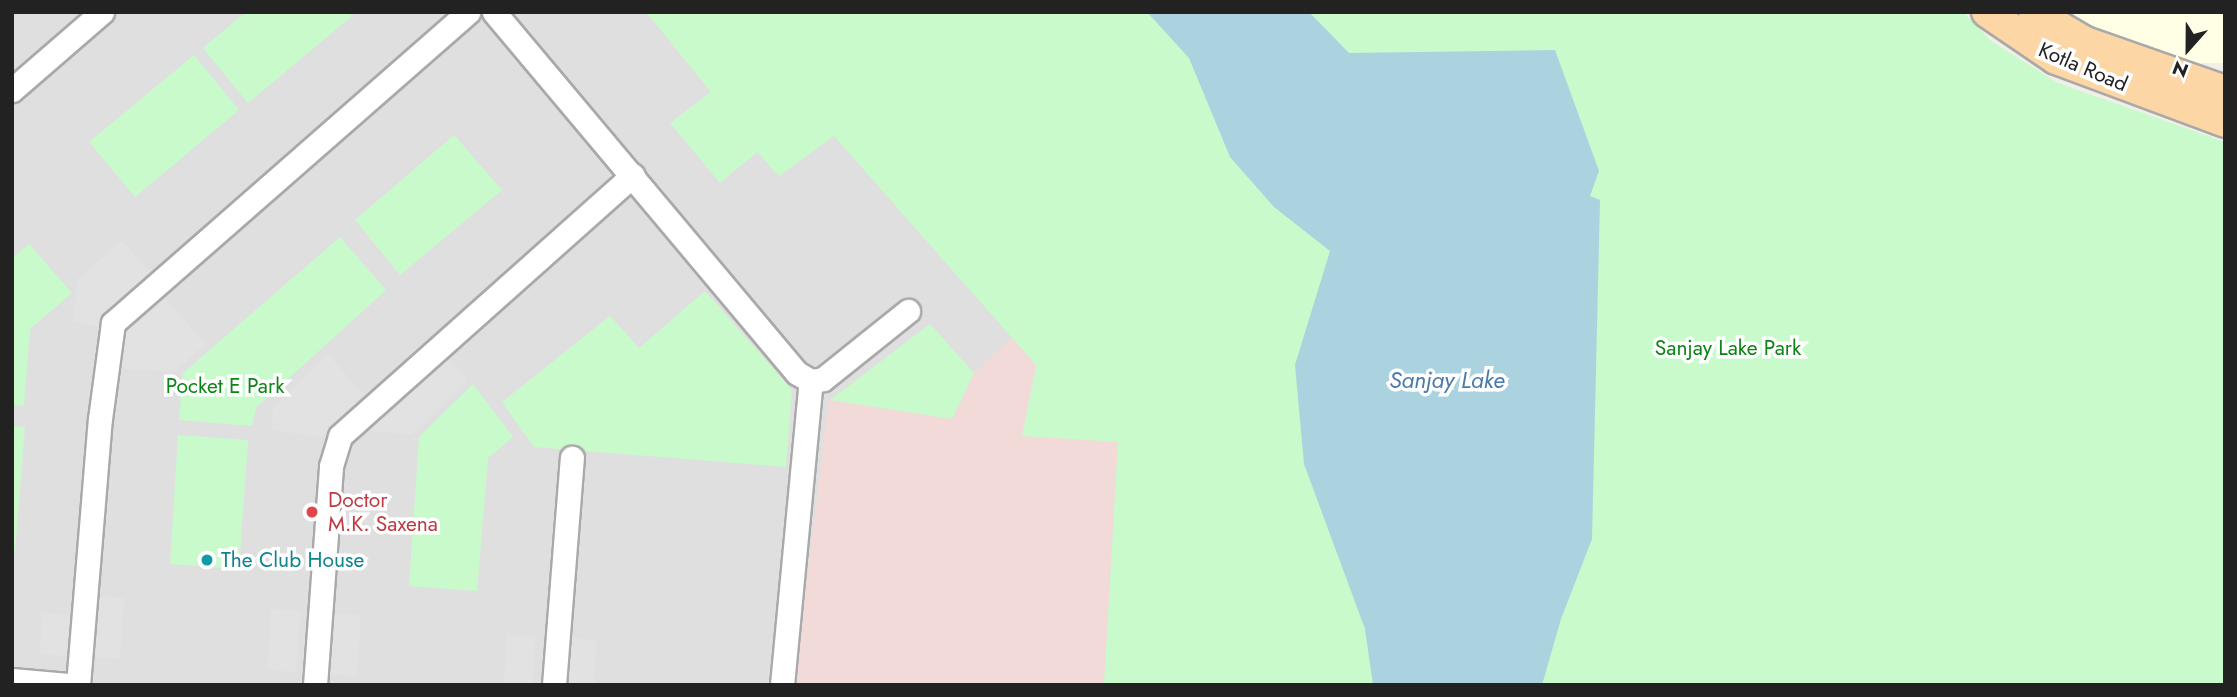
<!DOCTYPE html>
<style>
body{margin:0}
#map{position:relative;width:2237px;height:697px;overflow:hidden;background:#f2efe9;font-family:Jost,sans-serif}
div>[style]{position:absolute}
.residential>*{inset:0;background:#e0dfdf}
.commercial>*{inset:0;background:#f2dad9}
.education>*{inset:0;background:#ffffe5}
.park>*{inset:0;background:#c8facc}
.parking>*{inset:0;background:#e2e2e2}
.water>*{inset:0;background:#aad3df}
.roads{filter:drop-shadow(2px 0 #a9a9a9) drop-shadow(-2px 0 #a9a9a9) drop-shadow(0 2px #a9a9a9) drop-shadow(0 -2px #a9a9a9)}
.minor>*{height:23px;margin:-11.5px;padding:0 11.5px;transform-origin:11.5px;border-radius:11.5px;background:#fff}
.major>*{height:30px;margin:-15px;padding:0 15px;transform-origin:15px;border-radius:15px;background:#fcd6a4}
.dots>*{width:19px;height:19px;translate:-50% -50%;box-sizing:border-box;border:4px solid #fff;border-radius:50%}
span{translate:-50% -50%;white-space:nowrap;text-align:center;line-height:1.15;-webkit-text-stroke:7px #fff;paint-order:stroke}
.street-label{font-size:21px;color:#222}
.park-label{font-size:21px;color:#0c8416}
.health-label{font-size:21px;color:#be3a42}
.left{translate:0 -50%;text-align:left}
.culture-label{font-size:21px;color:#0d838f}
.water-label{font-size:23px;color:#4a7aab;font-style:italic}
.frame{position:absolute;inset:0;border:14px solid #222;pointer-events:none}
.north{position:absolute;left:2153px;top:14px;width:70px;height:70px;-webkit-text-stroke:5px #fff;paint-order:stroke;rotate:201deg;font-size:19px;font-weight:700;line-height:28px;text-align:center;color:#222}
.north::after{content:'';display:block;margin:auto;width:24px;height:32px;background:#222;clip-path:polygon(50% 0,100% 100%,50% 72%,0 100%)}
</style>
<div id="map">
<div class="residential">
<i style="clip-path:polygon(12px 12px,1066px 12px,1214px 685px,12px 685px)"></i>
</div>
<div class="commercial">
<i style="clip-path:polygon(1012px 338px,1118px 442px,1104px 685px,794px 685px,829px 400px,952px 419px,974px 373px)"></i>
</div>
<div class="education">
<i style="clip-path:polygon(2067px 12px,2225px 12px,2225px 63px,2195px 63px,2079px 22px)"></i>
</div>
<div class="park">
<i style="clip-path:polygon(246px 12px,348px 12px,352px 16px,248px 103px,203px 48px)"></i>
<i style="clip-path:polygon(646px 12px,1963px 12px,1991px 41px,2058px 83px,2225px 142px,2225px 685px,1104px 685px,1118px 442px,1022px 436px,1036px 365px,834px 136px,779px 176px,757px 152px,720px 183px,670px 123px,711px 92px)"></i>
<i style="clip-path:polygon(194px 55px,239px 110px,135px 197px,89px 142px)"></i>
<i style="clip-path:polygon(454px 135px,502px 190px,400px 275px,355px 220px)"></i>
<i style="clip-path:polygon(340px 237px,386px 290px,256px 408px,252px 426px,179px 420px,183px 373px)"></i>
<i style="clip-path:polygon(29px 244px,72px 293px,30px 329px,24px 406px,12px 405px,12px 258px)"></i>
<i style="clip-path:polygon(705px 291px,792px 390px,786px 467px,534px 447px,502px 402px,610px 316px,639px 348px)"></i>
<i style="clip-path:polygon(930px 324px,974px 373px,952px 419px,830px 400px)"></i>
<i style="clip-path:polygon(473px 384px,513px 437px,488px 458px,477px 591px,409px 586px,419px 437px)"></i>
<i style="clip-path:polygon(12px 426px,25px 427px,15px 552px,12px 552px)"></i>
<i style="clip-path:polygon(178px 435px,248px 440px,239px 569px,170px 564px)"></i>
</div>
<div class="parking">
<i style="clip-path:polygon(122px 241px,151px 273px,108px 312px,101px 327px,73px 321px,78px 278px)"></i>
<i style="clip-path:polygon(163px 295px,205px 344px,174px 372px,121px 369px,125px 330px)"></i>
<i style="clip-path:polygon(443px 353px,468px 380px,412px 435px,359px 429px)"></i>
<i style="clip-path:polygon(328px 355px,364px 394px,321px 437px,272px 430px,273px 408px)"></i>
<i style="clip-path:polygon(96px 596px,124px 598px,120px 659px,92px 657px)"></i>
<i style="clip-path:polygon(271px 609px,300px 611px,296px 672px,268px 670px)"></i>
<i style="clip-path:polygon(42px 613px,70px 614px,68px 656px,40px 654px)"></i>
<i style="clip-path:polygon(333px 613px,361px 615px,357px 676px,329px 674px)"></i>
<i style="clip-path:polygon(507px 635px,535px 637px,533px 685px,504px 685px)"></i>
<i style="clip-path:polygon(569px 638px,596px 640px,594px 685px,566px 685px)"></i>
</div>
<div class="water">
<i style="clip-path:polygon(1147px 12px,1309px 12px,1349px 53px,1555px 50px,1599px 171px,1590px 196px,1600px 200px,1592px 539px,1561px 619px,1542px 685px,1373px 685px,1365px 629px,1304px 464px,1295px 365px,1330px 251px,1274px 207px,1230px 157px,1189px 58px)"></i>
</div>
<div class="roads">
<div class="minor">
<i style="left:494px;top:12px;width:471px;rotate:50deg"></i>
<i style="left:797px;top:373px;width:16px;rotate:30deg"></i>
<i style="left:811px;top:381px;width:12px;rotate:-9deg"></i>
<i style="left:823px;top:379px;width:109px;rotate:-38.7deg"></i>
<i style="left:12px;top:90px;width:119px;rotate:-40.9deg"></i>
<i style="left:12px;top:680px;width:56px;rotate:5.1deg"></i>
<i style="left:78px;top:685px;width:267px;rotate:-85.3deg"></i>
<i style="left:100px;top:419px;width:97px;rotate:-82.3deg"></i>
<i style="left:113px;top:323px;width:472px;rotate:-41.2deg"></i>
<i style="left:315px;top:685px;width:220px;rotate:-85.8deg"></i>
<i style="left:331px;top:466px;width:31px;rotate:-73deg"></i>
<i style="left:340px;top:436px;width:392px;rotate:-41.7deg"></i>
<i style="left:554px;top:685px;width:228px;rotate:-85.5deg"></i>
<i style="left:782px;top:685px;width:305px;rotate:-84.6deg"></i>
</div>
<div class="major">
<i style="left:1987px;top:12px;width:83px;rotate:34.3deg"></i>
<i style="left:2056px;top:59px;width:180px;rotate:20.4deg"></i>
<i style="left:2034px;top:12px;width:59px;rotate:30.5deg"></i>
<i style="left:2085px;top:42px;width:148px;rotate:19.3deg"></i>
</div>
</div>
<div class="dots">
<i style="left:312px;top:512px;background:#e0444e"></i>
<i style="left:207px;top:560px;background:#0f9aa8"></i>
</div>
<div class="street-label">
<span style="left:2083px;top:67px;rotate:23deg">Kotla Road</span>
</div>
<div class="park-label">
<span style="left:1728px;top:348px">Sanjay Lake Park</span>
<span style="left:225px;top:386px">Pocket E Park</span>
</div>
<div class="health-label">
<span class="left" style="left:328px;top:512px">Doctor<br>M.K. Saxena</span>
</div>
<div class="culture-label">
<span class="left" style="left:221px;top:560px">The Club House</span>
</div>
<div class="water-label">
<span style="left:1447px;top:380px">Sanjay Lake</span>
</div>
<div class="frame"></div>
<div class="north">N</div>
</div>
